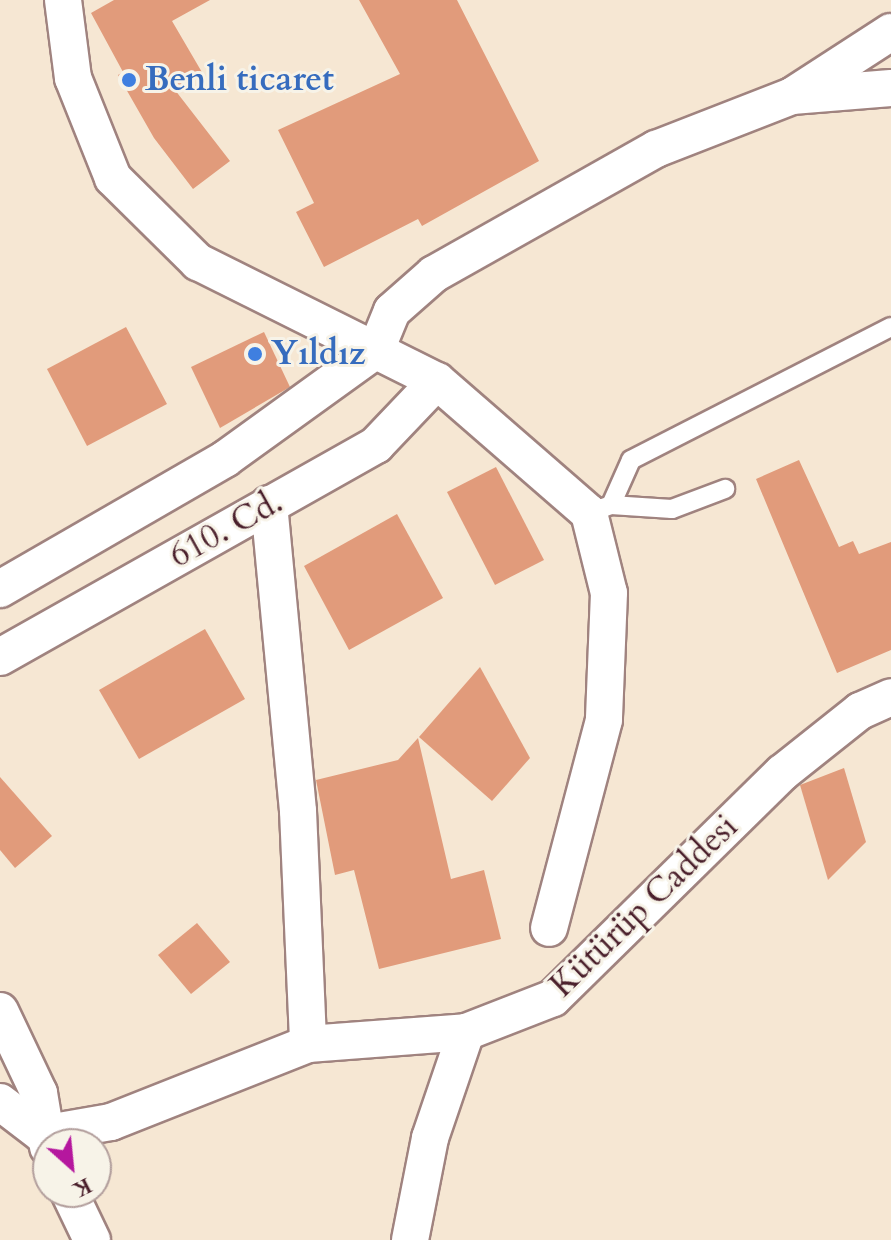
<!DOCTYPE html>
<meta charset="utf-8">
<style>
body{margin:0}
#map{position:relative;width:891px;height:1240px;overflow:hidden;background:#f6e7d3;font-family:Cardo,serif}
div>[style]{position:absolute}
.building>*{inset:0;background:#e19b7b}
.roads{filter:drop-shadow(2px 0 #a0837f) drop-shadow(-2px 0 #a0837f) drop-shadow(0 2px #a0837f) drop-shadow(0 -2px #a0837f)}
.service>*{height:18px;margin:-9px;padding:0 9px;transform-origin:9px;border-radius:9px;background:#fff}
.minor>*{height:36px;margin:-18px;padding:0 18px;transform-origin:18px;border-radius:18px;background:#fff}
.dots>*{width:22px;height:22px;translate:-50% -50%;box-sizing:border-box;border:4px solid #f7f3e8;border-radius:50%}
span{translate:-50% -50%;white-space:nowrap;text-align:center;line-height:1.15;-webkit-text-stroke:6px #f7f3e8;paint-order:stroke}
.shop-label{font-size:34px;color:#366cbe;font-weight:700}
.left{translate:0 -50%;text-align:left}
.street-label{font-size:34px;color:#4a1f2b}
.north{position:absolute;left:32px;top:1128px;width:80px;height:80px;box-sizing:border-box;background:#f7f3e8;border:2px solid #b29e9c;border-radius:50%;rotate:153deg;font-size:22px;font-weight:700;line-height:32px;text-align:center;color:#4a1f2b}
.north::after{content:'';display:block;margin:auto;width:28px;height:36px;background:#b5179e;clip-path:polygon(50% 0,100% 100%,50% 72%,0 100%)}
</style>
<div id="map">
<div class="building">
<i style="clip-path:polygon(114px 0,210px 0,172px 21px,203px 74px,175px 90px,230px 161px,193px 189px,154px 138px,118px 75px,123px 72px,91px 13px)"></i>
<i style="clip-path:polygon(359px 0,457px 0,539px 161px,422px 226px,418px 219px,324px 267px,296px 212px,314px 203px,278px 130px,400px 74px)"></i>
<i style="clip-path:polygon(126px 327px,167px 404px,87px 446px,47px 369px)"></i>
<i style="clip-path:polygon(264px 332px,290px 387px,220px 428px,191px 367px)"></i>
<i style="clip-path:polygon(799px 460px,839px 547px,853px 541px,859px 554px,891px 542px,891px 650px,837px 673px,756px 479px)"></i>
<i style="clip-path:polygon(496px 467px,544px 560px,495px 585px,447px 492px)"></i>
<i style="clip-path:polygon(397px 514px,443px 598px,349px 650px,304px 566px)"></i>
<i style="clip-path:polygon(205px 629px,245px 699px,139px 759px,99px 690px)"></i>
<i style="clip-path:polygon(480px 667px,530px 758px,492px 801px,419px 737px)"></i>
<i style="clip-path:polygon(418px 738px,451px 879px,484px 870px,501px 939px,379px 969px,354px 870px,335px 875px,316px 780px,398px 760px)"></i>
<i style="clip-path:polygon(844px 768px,866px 842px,828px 880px,800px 785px)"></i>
<i style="clip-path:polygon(0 777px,52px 836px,15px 868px,0 850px)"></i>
<i style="clip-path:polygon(197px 923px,230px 962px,191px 994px,158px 955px)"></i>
</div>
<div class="roads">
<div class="service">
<i style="left:611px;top:505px;width:49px;rotate:-66deg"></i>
<i style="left:631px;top:460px;width:292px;rotate:-27.1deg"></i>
<i style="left:600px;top:509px;width:12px;rotate:-20deg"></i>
<i style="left:611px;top:505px;width:61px;rotate:3.8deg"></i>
<i style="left:672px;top:509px;width:57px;rotate:-20.7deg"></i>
</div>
<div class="minor">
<i style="left:63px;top:0;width:79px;rotate:82.7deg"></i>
<i style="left:73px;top:78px;width:108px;rotate:68.2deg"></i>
<i style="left:113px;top:178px;width:120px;rotate:44.7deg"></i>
<i style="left:198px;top:262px;width:267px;rotate:26.5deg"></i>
<i style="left:437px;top:381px;width:201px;rotate:41deg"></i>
<i style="left:589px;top:513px;width:82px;rotate:76deg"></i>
<i style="left:609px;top:593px;width:127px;rotate:92.3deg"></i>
<i style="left:604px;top:720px;width:215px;rotate:104.8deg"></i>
<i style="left:795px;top:94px;width:114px;rotate:-32.9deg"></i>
<i style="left:376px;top:350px;width:42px;rotate:-67.7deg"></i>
<i style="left:392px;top:311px;width:56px;rotate:-41.4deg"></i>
<i style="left:434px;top:274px;width:255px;rotate:-29.4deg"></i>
<i style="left:656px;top:149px;width:146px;rotate:-21.3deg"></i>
<i style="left:792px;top:96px;width:99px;rotate:-4.6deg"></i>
<i style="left:269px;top:504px;width:308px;rotate:84.6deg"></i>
<i style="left:298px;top:811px;width:233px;rotate:87.5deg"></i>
<i style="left:0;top:589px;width:260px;rotate:-30deg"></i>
<i style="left:225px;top:459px;width:186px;rotate:-35.8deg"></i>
<i style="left:0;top:657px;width:432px;rotate:-29.4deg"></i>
<i style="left:376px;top:445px;width:88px;rotate:-46.4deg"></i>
<i style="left:0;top:1011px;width:91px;rotate:64.6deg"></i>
<i style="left:39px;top:1093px;width:55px;rotate:80.5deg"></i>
<i style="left:0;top:1102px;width:53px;rotate:37.3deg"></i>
<i style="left:42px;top:1134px;width:70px;rotate:-9.9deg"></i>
<i style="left:111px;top:1122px;width:212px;rotate:-21.6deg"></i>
<i style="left:308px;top:1044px;width:158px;rotate:-4.3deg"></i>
<i style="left:466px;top:1032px;width:93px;rotate:-21.3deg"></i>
<i style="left:553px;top:998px;width:321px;rotate:-44.5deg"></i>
<i style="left:782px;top:773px;width:100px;rotate:-38.5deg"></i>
<i style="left:860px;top:711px;width:34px;rotate:-24deg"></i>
<i style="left:69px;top:1192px;width:53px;rotate:64.4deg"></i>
<i style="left:410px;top:1240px;width:104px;rotate:-78.9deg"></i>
<i style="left:430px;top:1138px;width:112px;rotate:-71.2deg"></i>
</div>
</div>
<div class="dots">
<i style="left:129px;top:80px;background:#3f7fe0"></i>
<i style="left:255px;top:354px;background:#3f7fe0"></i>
</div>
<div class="shop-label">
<span class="left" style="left:145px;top:80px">Benli ticaret</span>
<span class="left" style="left:271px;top:354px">Yıldız</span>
</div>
<div class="street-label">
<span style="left:226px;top:529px;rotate:-29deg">610. Cd.</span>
<span style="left:644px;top:906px;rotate:-44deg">Kütürüp Caddesi</span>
</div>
<div class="north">K</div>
</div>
